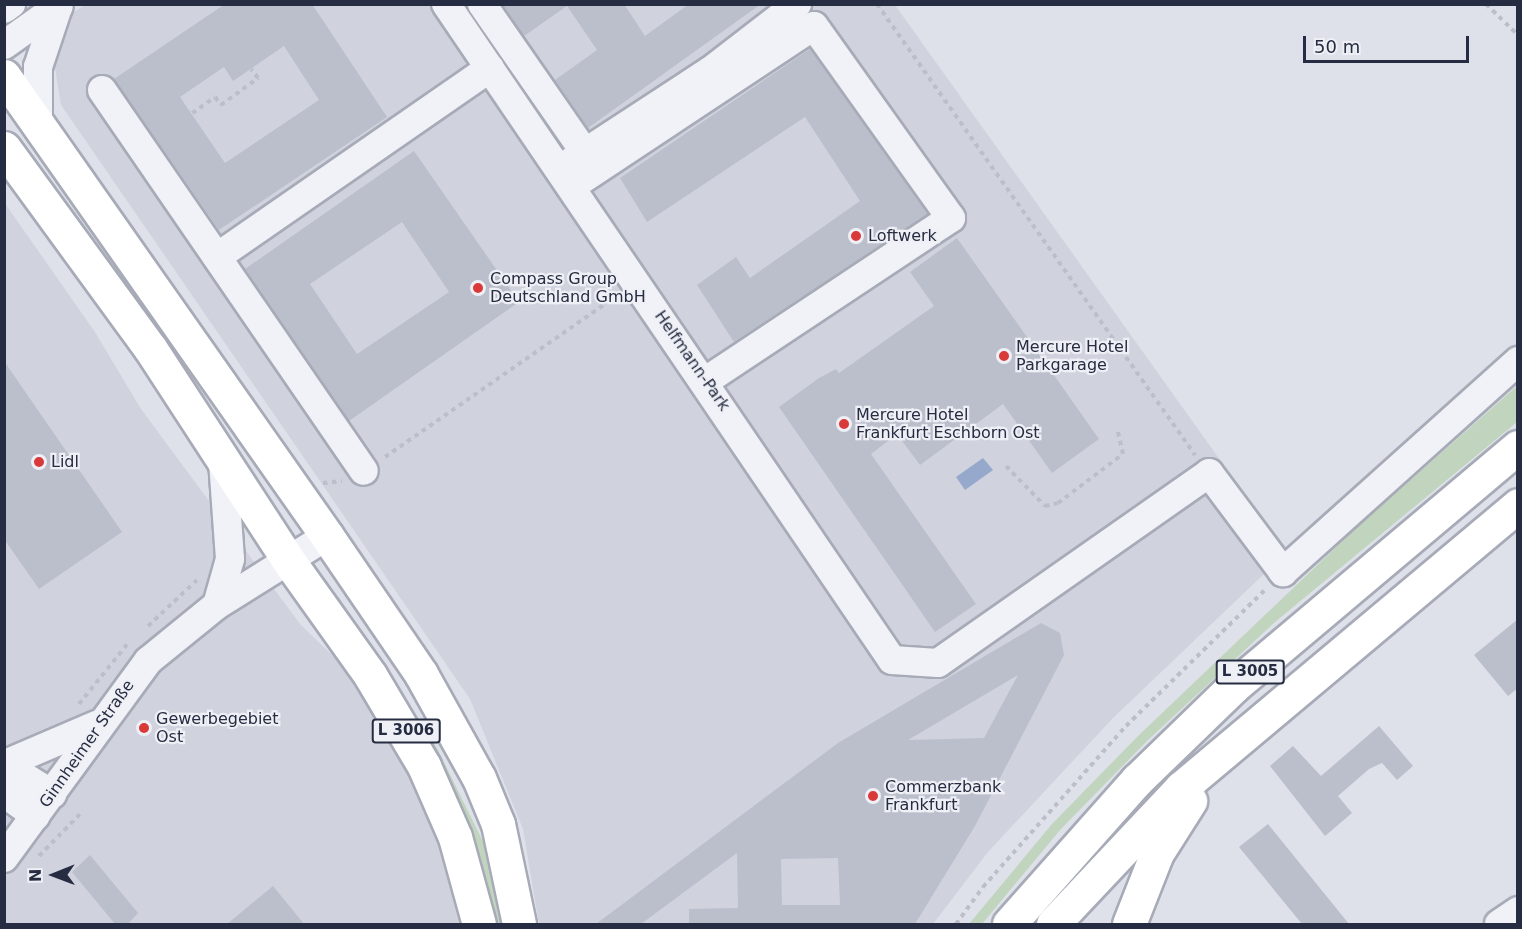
<!DOCTYPE html>
<meta charset="utf-8">
<style>
body{margin:0}
#map{position:relative;width:1522px;height:929px;overflow:hidden;background:#dee1e9;font-family:"DejaVu Sans",sans-serif}
div>[style]{position:absolute}
.built>*{inset:0;background:#d0d3de}
.green>*{inset:0;background:#c1d4be}
.water>*{inset:0;background:#96a8cc}
.building>*{inset:0;background:#bbbfcc}
.path>*{height:4px;margin-top:-2px;transform-origin:0;background:repeating-linear-gradient(90deg,#bcbfc8 0 4.5px,transparent 0 9px)}
.roads{filter:drop-shadow(2px 0 #a7abb7) drop-shadow(-2px 0 #a7abb7) drop-shadow(0 2px #a7abb7) drop-shadow(0 -2px #a7abb7)}
.minor>*{height:28px;margin:-14px;padding:0 14px;transform-origin:14px;border-radius:14px;background:#f1f2f7}
.major>*{height:33px;margin:-16.5px;padding:0 16.5px;transform-origin:16.5px;border-radius:16.5px;background:#fff}
.highway>*{height:33px;margin:-16.5px;padding:0 16.5px;transform-origin:16.5px;border-radius:16.5px;background:#fff}
.dots>*{width:16px;height:16px;translate:-50% -50%;box-sizing:border-box;border:3px solid #eef0f6;border-radius:50%}
span{translate:-50% -50%;white-space:nowrap;text-align:center;line-height:1.15;-webkit-text-stroke:4.5px #eef0f6;paint-order:stroke}
.shield-label span{padding:2px 4px;background:#eef0f6;border:2px solid;border-radius:4px;-webkit-text-stroke-width:0}
.shield-label{font-size:15px;color:#262c41;font-weight:700}
.poi-label{font-size:16px;color:#262c41}
.left{translate:0 -50%;text-align:left}
.street-label{font-size:16px;color:#262c41}
.frame{position:absolute;inset:0;border:6px solid #262c41;pointer-events:none}
.north{position:absolute;left:24px;top:845px;width:60px;height:60px;-webkit-text-stroke:4px #eef0f6;paint-order:stroke;rotate:269deg;font-size:16px;font-weight:700;line-height:24px;text-align:center;color:#262c41}
.north::after{content:'';display:block;margin:auto;width:21px;height:27px;background:#262c41;clip-path:polygon(50% 0,100% 100%,50% 72%,0 100%)}
.scale{position:absolute;left:1303px;top:36px;width:166px;height:27px;box-sizing:border-box;border:3px solid #262c41;border-top:0;padding-left:8px;font-size:18px;line-height:21px;white-space:nowrap;color:#262c41;-webkit-text-stroke:4px #eef0f6;paint-order:stroke}
</style>
<div id="map">
<div class="built">
<i style="clip-path:polygon(85px 5px,895px 5px,1278px 541px,1264px 574px,1113px 718px,988px 852px,933px 924px,539px 924px,523px 829px,470px 699px,61px 105px,53px 56px,66px 17px)"></i>
<i style="clip-path:polygon(4px 202px,95px 332px,141px 409px,300px 624px,338px 661px,407px 766px,445px 856px,462px 924px,5px 924px)"></i>
</div>
<div class="green">
<i style="clip-path:polygon(1517px 386px,1517px 422px,1275px 622px,1147px 741px,1060px 830px,982px 924px,969px 924px,1052px 824px,1138px 736px,1353px 531px)"></i>
<i style="clip-path:polygon(338px 596px,437px 748px,492px 860px,507px 924px,495px 924px,476px 848px,438px 758px,334px 599px)"></i>
</div>
<div class="water">
<i style="clip-path:polygon(983px 458px,993px 470px,965px 490px,956px 477px)"></i>
</div>
<div class="building">
<i style="clip-path:polygon(evenodd,225px 4px,312px 4px,387px 117px,219px 230px,114px 79px,225px 4px,284px 46px,319px 100px,225px 163px,180px 97px,224px 67px,233px 81px,284px 46px)"></i>
<i style="clip-path:polygon(502px 4px,624px 4px,645px 36px,689px 4px,761px 4px,588px 128px,555px 80px,597px 50px,567px 6px,524px 36px)"></i>
<i style="clip-path:polygon(810px 49px,928px 214px,734px 342px,697px 285px,736px 257px,750px 278px,860px 201px,805px 117px,647px 222px,620px 178px)"></i>
<i style="clip-path:polygon(evenodd,414px 151px,519px 302px,349px 421px,245px 269px,414px 151px,402px 222px,449px 292px,357px 354px,310px 284px,402px 222px)"></i>
<i style="clip-path:polygon(957px 238px,1099px 439px,1052px 473px,1003px 404px,920px 465px,897px 434px,871px 454px,976px 604px,935px 632px,779px 407px,819px 378px,836px 369px,839px 373px,934px 306px,910px 272px)"></i>
<i style="clip-path:polygon(4px 361px,122px 532px,39px 589px,4px 539px)"></i>
<i style="clip-path:polygon(1518px 619px,1518px 688px,1508px 696px,1474px 655px)"></i>
<i style="clip-path:polygon(evenodd,1041px 623px,1060px 633px,1064px 655px,975px 826px,915px 924px,689px 924px,689px 909px,738px 908px,737px 853px,641px 924px,596px 924px,838px 743px,1041px 623px,1018px 675px,984px 738px,908px 740px,1018px 675px,1041px 623px,838px 858px,840px 905px,782px 905px,781px 859px,838px 858px)"></i>
<i style="clip-path:polygon(1379px 726px,1413px 766px,1397px 780px,1382px 763px,1369px 769px,1338px 796px,1352px 813px,1325px 836px,1270px 766px,1293px 746px,1321px 776px)"></i>
<i style="clip-path:polygon(1268px 824px,1349px 924px,1302px 924px,1239px 847px)"></i>
<i style="clip-path:polygon(90px 855px,138px 913px,128px 924px,115px 924px,72px 872px)"></i>
<i style="clip-path:polygon(273px 886px,304px 924px,227px 924px)"></i>
</div>
<div class="path">
<i style="left:877px;top:4px;width:552px;rotate:54.81deg"></i>
<i style="left:1486px;top:4px;width:45px;rotate:44.1deg"></i>
<i style="left:1516px;top:4px;width:3px;rotate:45deg"></i>
<i style="left:163px;top:134px;width:64px;rotate:-35.4deg"></i>
<i style="left:215px;top:97px;width:10px;rotate:53deg"></i>
<i style="left:221px;top:105px;width:46px;rotate:-36.1deg"></i>
<i style="left:258px;top:78px;width:11px;rotate:-128deg"></i>
<i style="left:385px;top:457px;width:280px;rotate:-34.8deg"></i>
<i style="left:1006px;top:466px;width:56px;rotate:45.7deg"></i>
<i style="left:1045px;top:506px;width:13px;rotate:-13deg"></i>
<i style="left:1058px;top:503px;width:81px;rotate:-37deg"></i>
<i style="left:1123px;top:454px;width:27px;rotate:-103deg"></i>
<i style="left:323px;top:483px;width:19px;rotate:-6deg"></i>
<i style="left:148px;top:626px;width:67px;rotate:-43.2deg"></i>
<i style="left:79px;top:704px;width:80px;rotate:-51.1deg"></i>
<i style="left:39px;top:856px;width:59px;rotate:-45.7deg"></i>
<i style="left:956px;top:924px;width:46px;rotate:-53.9deg"></i>
<i style="left:983px;top:887px;width:215px;rotate:-48.4deg"></i>
<i style="left:1126px;top:726px;width:194px;rotate:-44.4deg"></i>
</div>
<div class="roads">
<div class="minor">
<i style="left:446px;top:4px;width:793px;rotate:55.79deg"></i>
<i style="left:892px;top:660px;width:46px;rotate:3.7deg"></i>
<i style="left:938px;top:663px;width:331px;rotate:-35deg"></i>
<i style="left:1209px;top:473px;width:124px;rotate:53.2deg"></i>
<i style="left:1283px;top:572px;width:316px;rotate:-41.9deg"></i>
<i style="left:482px;top:4px;width:181px;rotate:55.3deg"></i>
<i style="left:4px;top:9px;width:9px;rotate:-36deg"></i>
<i style="left:4px;top:45px;width:67px;rotate:-35.3deg"></i>
<i style="left:102px;top:90px;width:462px;rotate:55.5deg"></i>
<i style="left:38px;top:124px;width:57px;rotate:-90deg"></i>
<i style="left:38px;top:67px;width:63px;rotate:-71.6deg"></i>
<i style="left:560px;top:169px;width:179px;rotate:-33.2deg"></i>
<i style="left:710px;top:71px;width:110px;rotate:-37.6deg"></i>
<i style="left:572px;top:186px;width:290px;rotate:-33.5deg"></i>
<i style="left:814px;top:26px;width:236px;rotate:54.5deg"></i>
<i style="left:951px;top:218px;width:294px;rotate:146.4deg"></i>
<i style="left:217px;top:257px;width:332px;rotate:-34.7deg"></i>
<i style="left:217px;top:605px;width:48px;rotate:-74.2deg"></i>
<i style="left:230px;top:559px;width:98px;rotate:-94.1deg"></i>
<i style="left:4px;top:764px;width:57px;rotate:32deg"></i>
<i style="left:5px;top:764px;width:99px;rotate:-23.2deg"></i>
<i style="left:4px;top:793px;width:39px;rotate:36deg"></i>
<i style="left:4px;top:858px;width:244px;rotate:-53.8deg"></i>
<i style="left:148px;top:661px;width:89px;rotate:-39.1deg"></i>
<i style="left:217px;top:605px;width:130px;rotate:-32.1deg"></i>
<i style="left:1499px;top:924px;width:23px;rotate:-34deg"></i>
</div>
<div class="major">
<i style="left:4px;top:76px;width:562px;rotate:54.92deg"></i>
<i style="left:4px;top:148px;width:248px;rotate:53.9deg"></i>
<i style="left:150px;top:348px;width:253px;rotate:56.9deg"></i>
</div>
<div class="highway">
<i style="left:327px;top:536px;width:167px;rotate:55.7deg"></i>
<i style="left:421px;top:674px;width:119px;rotate:60.9deg"></i>
<i style="left:479px;top:778px;width:50px;rotate:67.6deg"></i>
<i style="left:498px;top:824px;width:102px;rotate:78.1deg"></i>
<i style="left:288px;top:560px;width:141px;rotate:54.5deg"></i>
<i style="left:370px;top:675px;width:106px;rotate:59.3deg"></i>
<i style="left:424px;top:766px;width:77px;rotate:66.4deg"></i>
<i style="left:455px;top:837px;width:90px;rotate:74.6deg"></i>
<i style="left:1009px;top:924px;width:193px;rotate:-48.4deg"></i>
<i style="left:1137px;top:780px;width:135px;rotate:-44.1deg"></i>
<i style="left:1234px;top:686px;width:371px;rotate:-40.1deg"></i>
<i style="left:1053px;top:924px;width:187px;rotate:-46.7deg"></i>
<i style="left:1181px;top:788px;width:440px;rotate:-40deg"></i>
<i style="left:1129px;top:924px;width:76px;rotate:-68.5deg"></i>
<i style="left:1157px;top:853px;width:62px;rotate:-57.6deg"></i>
</div>
</div>
<div class="dots">
<i style="left:856px;top:236px;background:#d93938"></i>
<i style="left:478px;top:288px;background:#d93938"></i>
<i style="left:1004px;top:356px;background:#d93938"></i>
<i style="left:844px;top:424px;background:#d93938"></i>
<i style="left:39px;top:462px;background:#d93938"></i>
<i style="left:144px;top:728px;background:#d93938"></i>
<i style="left:873px;top:796px;background:#d93938"></i>
</div>
<div class="shield-label">
<span style="left:1250px;top:672px">L 3005</span>
<span style="left:406px;top:731px">L 3006</span>
</div>
<div class="poi-label">
<span class="left" style="left:868px;top:236px">Loftwerk</span>
<span class="left" style="left:490px;top:288px">Compass Group<br>Deutschland GmbH</span>
<span class="left" style="left:1016px;top:356px">Mercure Hotel<br>Parkgarage</span>
<span class="left" style="left:856px;top:424px">Mercure Hotel<br>Frankfurt Eschborn Ost</span>
<span class="left" style="left:51px;top:462px">Lidl</span>
<span class="left" style="left:156px;top:728px">Gewerbegebiet<br>Ost</span>
<span class="left" style="left:885px;top:796px">Commerzbank<br>Frankfurt</span>
</div>
<div class="street-label">
<span style="left:692px;top:361px;rotate:55deg">Helfmann-Park</span>
<span style="left:87px;top:744px;rotate:-55deg">Ginnheimer Straße</span>
</div>
<div class="frame"></div>
<div class="north">N</div>
<div class="scale">50 m</div>
</div>
